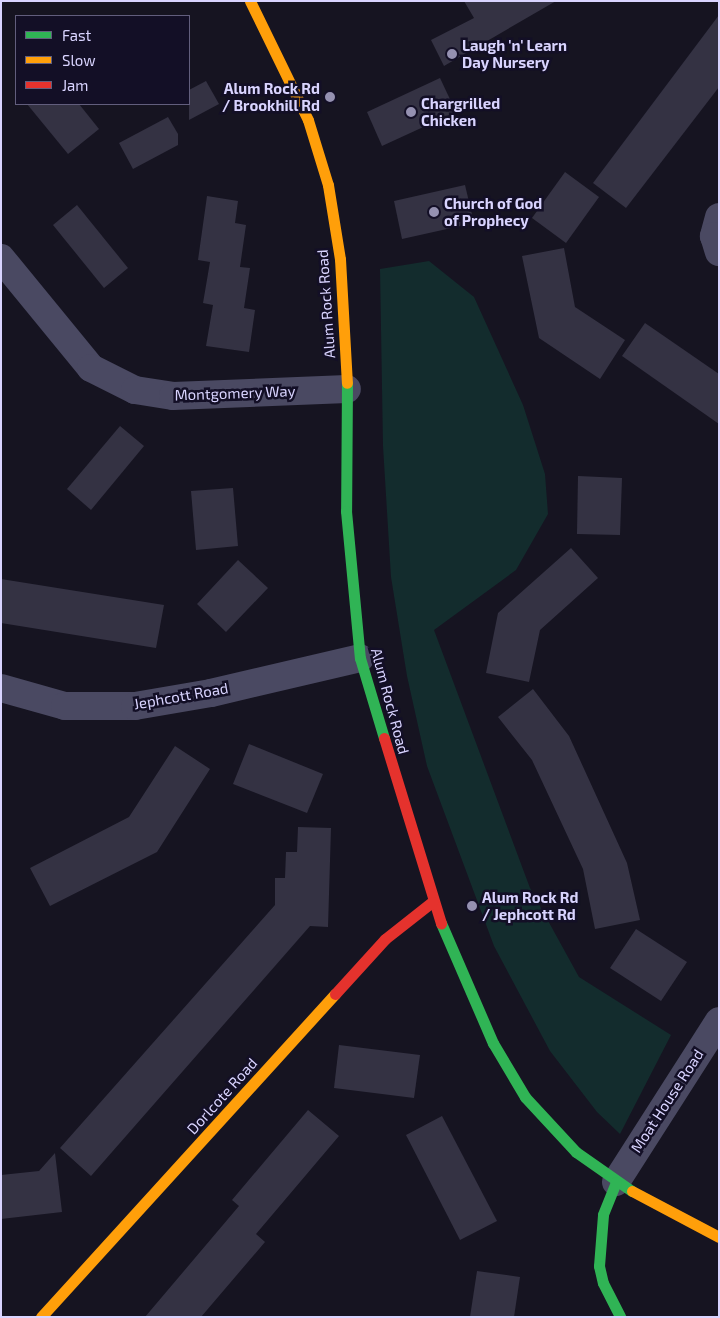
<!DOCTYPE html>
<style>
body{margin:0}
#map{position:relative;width:720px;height:1318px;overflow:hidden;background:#161421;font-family:"Exo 2",sans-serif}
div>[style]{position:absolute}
.green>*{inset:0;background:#132c2d}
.building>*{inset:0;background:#343243}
.street>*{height:28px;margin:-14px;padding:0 14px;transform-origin:14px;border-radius:14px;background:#4a4962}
.fast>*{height:11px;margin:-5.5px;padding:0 5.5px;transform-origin:5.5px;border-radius:5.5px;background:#30b455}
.slow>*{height:11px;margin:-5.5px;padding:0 5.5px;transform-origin:5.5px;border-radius:5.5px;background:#ff9f0a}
.jam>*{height:11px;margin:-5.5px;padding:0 5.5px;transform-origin:5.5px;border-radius:5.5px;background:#e5322d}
.dots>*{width:14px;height:14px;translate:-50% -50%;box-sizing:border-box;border:2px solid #130f26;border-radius:50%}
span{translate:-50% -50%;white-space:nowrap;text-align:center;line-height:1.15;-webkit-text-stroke:5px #130f26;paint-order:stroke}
.poi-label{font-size:15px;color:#d9d4ff;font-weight:700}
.left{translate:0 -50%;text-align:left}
.right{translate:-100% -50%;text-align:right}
.street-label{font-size:15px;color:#d9d4ff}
.frame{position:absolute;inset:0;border:2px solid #d9d4ff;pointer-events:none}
.legend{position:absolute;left:15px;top:15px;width:175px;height:90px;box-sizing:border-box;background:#130f26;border:1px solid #625e7d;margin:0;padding:6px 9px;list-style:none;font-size:15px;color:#d9d4ff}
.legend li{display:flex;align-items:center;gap:10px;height:25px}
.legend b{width:25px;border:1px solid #625e7d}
</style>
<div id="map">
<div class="green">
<i style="clip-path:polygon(429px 261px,474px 297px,523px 405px,545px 474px,548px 514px,516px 570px,434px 630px,530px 888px,579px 977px,671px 1035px,620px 1134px,597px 1112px,550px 1051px,494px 946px,427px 766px,407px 676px,391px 577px,383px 446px,380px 269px)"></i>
</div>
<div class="building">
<i style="clip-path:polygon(464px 1px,556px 1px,444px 66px,431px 40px,474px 18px)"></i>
<i style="clip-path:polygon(719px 15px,719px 87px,626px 208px,593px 183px)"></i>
<i style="clip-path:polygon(440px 78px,456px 112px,382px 146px,367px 112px)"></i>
<i style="clip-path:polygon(206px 81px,219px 104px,189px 120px,189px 90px)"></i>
<i style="clip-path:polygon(27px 104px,79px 104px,99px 129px,68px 154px)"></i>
<i style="clip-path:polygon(168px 117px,178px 134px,178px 145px,133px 169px,119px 143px)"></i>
<i style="clip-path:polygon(565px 172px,599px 197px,566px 243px,532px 218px)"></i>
<i style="clip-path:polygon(465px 185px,474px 223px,402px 239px,394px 201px)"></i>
<i style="clip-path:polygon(207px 196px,238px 201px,235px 223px,246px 225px,240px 267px,250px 268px,244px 308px,255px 310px,249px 352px,206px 346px,213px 305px,203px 303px,210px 262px,198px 260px)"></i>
<i style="clip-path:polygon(77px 205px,128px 268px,104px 288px,53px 225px)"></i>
<i style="clip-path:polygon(564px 248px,575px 307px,625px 340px,600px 379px,539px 338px,522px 256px)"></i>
<i style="clip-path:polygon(645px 323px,719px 374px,719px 424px,622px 356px)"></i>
<i style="clip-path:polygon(120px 426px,144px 446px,91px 510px,67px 489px)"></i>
<i style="clip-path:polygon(578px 476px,622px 478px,620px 535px,577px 534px)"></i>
<i style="clip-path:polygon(233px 488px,238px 546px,196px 550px,191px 491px)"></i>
<i style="clip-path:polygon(571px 548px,598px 578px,540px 630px,529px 682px,486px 673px,498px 613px)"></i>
<i style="clip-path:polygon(238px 560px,268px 588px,226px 632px,197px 604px)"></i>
<i style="clip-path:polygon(1px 579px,164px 605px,156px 648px,1px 623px)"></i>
<i style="clip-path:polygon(533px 689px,569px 736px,627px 863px,640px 920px,595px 929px,583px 869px,532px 760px,498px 717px)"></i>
<i style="clip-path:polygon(249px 744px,323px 774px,307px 813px,233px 784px)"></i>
<i style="clip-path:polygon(175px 746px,210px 769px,157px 852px,50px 906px,30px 868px,129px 817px)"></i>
<i style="clip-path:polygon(298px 827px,331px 828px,328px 927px,310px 926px,91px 1176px,60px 1148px,275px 905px,275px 878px,285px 878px,286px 852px,297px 852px)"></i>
<i style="clip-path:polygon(636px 929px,687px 962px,661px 1001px,610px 968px)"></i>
<i style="clip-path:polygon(339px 1045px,420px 1055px,414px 1098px,334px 1088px)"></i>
<i style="clip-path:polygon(308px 1110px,339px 1136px,256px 1234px,265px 1242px,201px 1317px,145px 1317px,239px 1206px,232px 1200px)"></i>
<i style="clip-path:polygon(442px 1116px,497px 1221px,460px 1240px,406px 1135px)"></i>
<i style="clip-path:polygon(55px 1153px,62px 1212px,1px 1219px,1px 1175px,39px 1171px)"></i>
<i style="clip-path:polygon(477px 1271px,520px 1277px,514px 1317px,470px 1317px)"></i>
</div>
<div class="street">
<i style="left:719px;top:217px;width:20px;rotate:105deg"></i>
<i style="left:714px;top:236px;width:17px;rotate:73deg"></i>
<i style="left:1px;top:258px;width:142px;rotate:50.7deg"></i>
<i style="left:91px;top:368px;width:49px;rotate:26.6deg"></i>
<i style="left:135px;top:390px;width:38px;rotate:9deg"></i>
<i style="left:173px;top:396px;width:174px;rotate:-2.3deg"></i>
<i style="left:1px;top:688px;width:66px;rotate:15.7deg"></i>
<i style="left:65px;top:706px;width:70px"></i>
<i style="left:135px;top:706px;width:77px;rotate:-9.7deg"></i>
<i style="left:211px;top:693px;width:153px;rotate:-13.2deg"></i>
<i style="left:616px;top:1182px;width:191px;rotate:-57.4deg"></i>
</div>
<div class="fast">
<i style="left:347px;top:383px;width:128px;rotate:90.4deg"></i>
<i style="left:346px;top:511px;width:148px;rotate:84.6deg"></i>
<i style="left:360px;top:658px;width:84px;rotate:73.3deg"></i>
<i style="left:441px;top:923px;width:131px;rotate:66.6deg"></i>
<i style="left:493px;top:1043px;width:63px;rotate:59.3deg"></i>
<i style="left:525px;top:1097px;width:75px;rotate:47.2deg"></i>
<i style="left:576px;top:1152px;width:68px;rotate:34.9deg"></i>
<i style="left:616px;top:1182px;width:35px;rotate:112deg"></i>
<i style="left:603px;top:1215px;width:51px;rotate:94.5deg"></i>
<i style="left:599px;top:1266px;width:17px;rotate:77deg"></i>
<i style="left:603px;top:1283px;width:38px;rotate:63deg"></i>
</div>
<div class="slow">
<i style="left:250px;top:1px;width:132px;rotate:64deg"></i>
<i style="left:308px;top:120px;width:68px;rotate:72.9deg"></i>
<i style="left:328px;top:185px;width:75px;rotate:80.8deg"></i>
<i style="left:340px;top:259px;width:124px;rotate:86.8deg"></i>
<i style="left:632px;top:1191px;width:98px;rotate:27.9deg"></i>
<i style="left:41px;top:1317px;width:437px;rotate:-47.7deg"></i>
</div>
<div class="jam">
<i style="left:384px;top:738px;width:194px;rotate:72.9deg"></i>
<i style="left:335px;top:994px;width:74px;rotate:-47.7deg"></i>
<i style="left:385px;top:939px;width:60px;rotate:-38.2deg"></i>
</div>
<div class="dots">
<i style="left:452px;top:54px;background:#9591b1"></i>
<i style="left:330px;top:97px;background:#9591b1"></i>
<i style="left:411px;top:112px;background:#9591b1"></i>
<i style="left:434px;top:212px;background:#9591b1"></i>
<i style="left:472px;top:906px;background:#9591b1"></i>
</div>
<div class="poi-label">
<span class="left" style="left:462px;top:54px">Laugh 'n' Learn<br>Day Nursery</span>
<span class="right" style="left:320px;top:97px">Alum Rock Rd<br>/ Brookhill Rd</span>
<span class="left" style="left:421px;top:112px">Chargrilled<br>Chicken</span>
<span class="left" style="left:444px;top:212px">Church of God<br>of Prophecy</span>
<span class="left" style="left:482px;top:906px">Alum Rock Rd<br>/ Jephcott Rd</span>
</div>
<div class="street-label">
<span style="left:326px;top:304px;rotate:-94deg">Alum Rock Road</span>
<span style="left:235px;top:393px;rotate:-2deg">Montgomery Way</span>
<span style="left:181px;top:696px;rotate:-10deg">Jephcott Road</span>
<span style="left:390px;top:701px;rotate:75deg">Alum Rock Road</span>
<span style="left:222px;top:1096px;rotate:-48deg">Dorlcote Road</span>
<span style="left:667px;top:1101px;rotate:-57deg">Moat House Road</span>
</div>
<div class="frame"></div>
<ul class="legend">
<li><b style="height:6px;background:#30b455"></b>Fast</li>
<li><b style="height:6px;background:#ff9f0a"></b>Slow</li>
<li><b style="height:6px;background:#e5322d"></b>Jam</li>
</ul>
</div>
